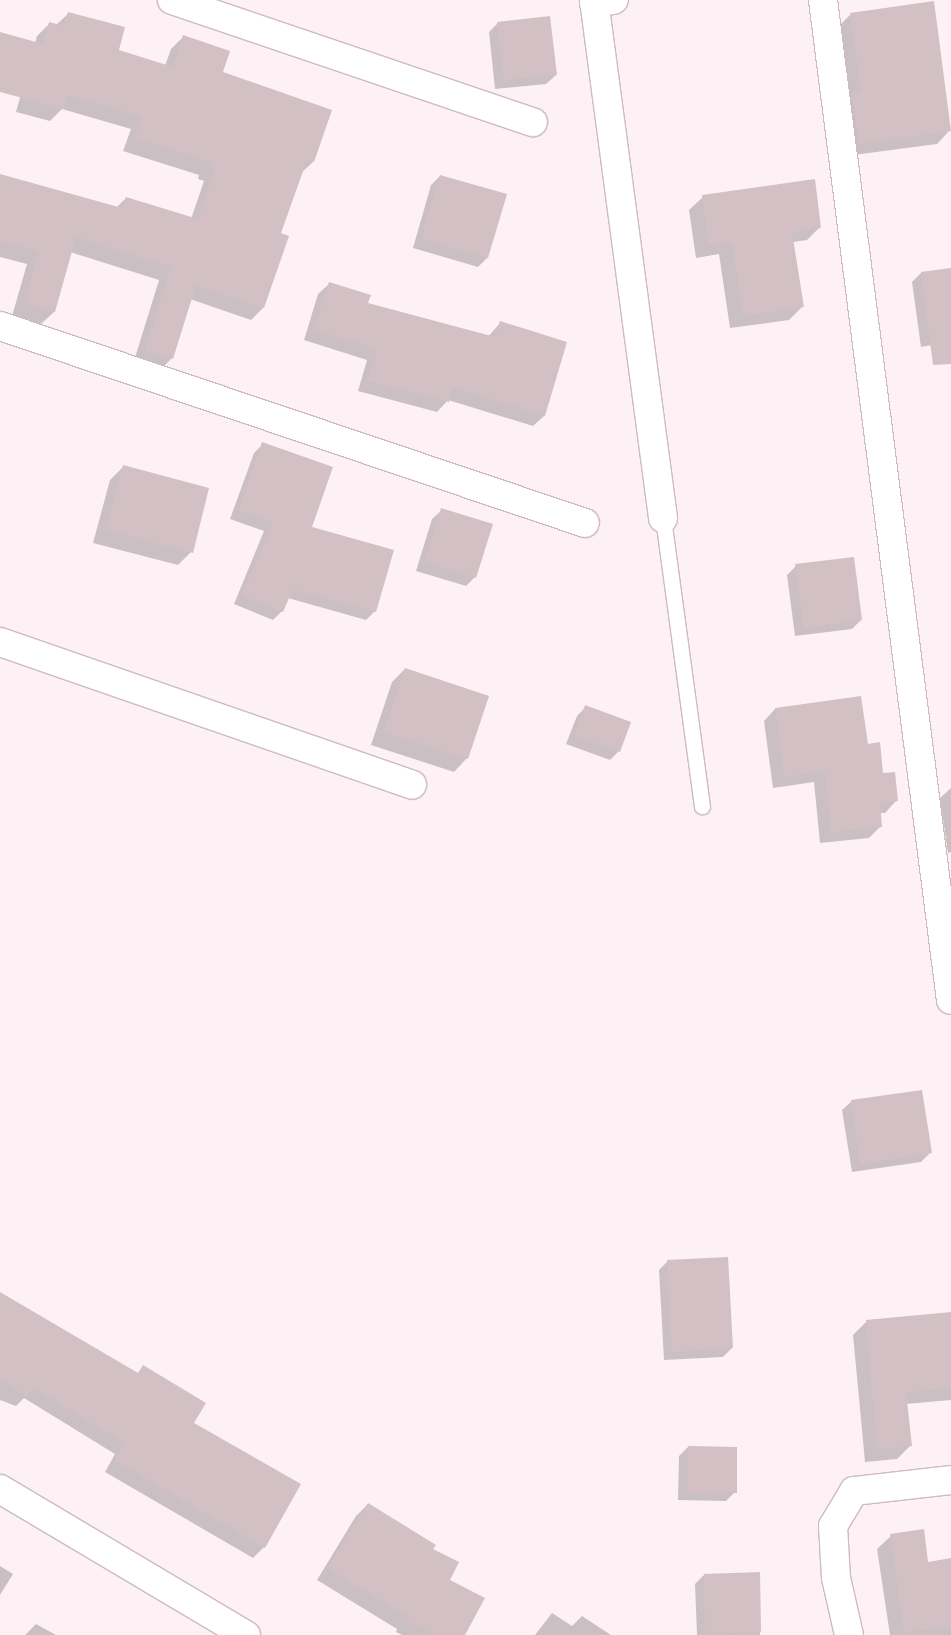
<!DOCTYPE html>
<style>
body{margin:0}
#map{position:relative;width:951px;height:1635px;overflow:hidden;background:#fdf1f5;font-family:"Roboto Serif",serif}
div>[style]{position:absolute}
.shadow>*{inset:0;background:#0003}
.building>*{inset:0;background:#d2c0c5}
.roads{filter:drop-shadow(1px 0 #cdbbc0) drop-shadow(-1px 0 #cdbbc0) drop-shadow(0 1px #cdbbc0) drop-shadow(0 -1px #cdbbc0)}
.service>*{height:15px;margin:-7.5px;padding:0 7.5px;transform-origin:7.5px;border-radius:7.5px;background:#fff}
.minor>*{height:28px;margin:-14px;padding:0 14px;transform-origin:14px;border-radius:14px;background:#fff}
.tertiary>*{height:28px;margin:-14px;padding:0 14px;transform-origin:14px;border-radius:14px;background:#fff}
span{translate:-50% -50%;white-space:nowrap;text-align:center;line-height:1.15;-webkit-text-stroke:4px #fff;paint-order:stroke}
</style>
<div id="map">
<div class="shadow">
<i style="clip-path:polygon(69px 13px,117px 50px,165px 66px,171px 49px,183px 37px,313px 162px,300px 174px,279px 234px,263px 308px,251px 320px,190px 299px,171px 359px,159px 371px,133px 364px,159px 280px,70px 252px,54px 312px,41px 324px,12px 316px,27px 264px,0 257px,0 184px,117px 207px,126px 198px,191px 219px,204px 181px,198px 179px,199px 175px,123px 151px,131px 129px,62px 109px,50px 121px,16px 112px,37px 36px,49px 24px,56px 25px)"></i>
<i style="clip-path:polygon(850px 15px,950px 130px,937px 144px,846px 156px,837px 28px)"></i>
<i style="clip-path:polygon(498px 23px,556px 75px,546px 84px,495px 89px,489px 32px)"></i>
<i style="clip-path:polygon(440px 176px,505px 195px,487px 258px,478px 267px,413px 248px,431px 185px)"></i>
<i style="clip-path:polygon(703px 197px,820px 227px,807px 240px,793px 242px,802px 307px,789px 320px,730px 328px,719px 254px,696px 258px,689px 210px)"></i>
<i style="clip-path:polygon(951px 269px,951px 342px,921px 347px,912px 282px,921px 273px)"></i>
<i style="clip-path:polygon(329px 284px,367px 304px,488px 337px,500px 323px,544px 416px,533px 426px,448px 400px,437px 412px,358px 391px,367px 360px,304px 340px,318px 294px)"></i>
<i style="clip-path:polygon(263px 444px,310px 528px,375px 611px,366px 620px,288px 598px,282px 611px,273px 620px,234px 604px,264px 531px,230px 519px,254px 453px)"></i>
<i style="clip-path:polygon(123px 467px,191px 552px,178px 565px,93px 543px,110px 480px)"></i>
<i style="clip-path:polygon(442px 510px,475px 577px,466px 586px,416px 571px,432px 519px)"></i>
<i style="clip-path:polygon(796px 566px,861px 620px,852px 629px,795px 636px,787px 575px)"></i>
<i style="clip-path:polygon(405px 669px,467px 758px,454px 772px,371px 745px,392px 682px)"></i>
<i style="clip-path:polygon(586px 707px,619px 751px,610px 760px,566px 744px,577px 716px)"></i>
<i style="clip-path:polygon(775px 709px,867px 745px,896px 801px,885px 813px,879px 813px,881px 826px,869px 838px,820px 843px,814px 782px,773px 788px,764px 721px)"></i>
<i style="clip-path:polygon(951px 788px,951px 852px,948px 853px,940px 798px)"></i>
<i style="clip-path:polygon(852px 1101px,930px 1153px,921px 1162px,852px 1172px,842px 1110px)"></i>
<i style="clip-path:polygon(668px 1261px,732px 1348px,723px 1357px,664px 1360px,659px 1270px)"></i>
<i style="clip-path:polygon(0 1293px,137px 1374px,143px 1367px,192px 1423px,300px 1485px,264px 1547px,253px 1558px,105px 1472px,115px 1454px,24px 1398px,16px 1406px,0 1400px)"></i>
<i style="clip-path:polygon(951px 1314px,951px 1400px,906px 1404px,910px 1446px,897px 1459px,865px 1462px,853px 1335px,866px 1322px)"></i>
<i style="clip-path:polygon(688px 1447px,735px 1492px,726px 1501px,678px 1500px,679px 1456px)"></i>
<i style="clip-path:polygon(368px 1504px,432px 1549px,448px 1580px,464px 1635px,402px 1635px,396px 1632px,397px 1629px,317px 1580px,356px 1516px)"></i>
<i style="clip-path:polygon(891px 1536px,927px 1563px,951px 1560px,951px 1635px,890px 1635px,877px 1549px)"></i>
<i style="clip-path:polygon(0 1566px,13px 1574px,0 1595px)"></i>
<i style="clip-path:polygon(758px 1573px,760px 1635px,697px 1635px,695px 1584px,704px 1575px)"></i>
<i style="clip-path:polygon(552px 1613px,572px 1626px,582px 1616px,611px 1635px,535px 1635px)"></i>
<i style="clip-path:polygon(36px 1624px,56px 1635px,25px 1635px)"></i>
</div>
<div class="building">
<i style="clip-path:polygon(934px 1px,951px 131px,859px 144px,852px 92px,861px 91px,850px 13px)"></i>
<i style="clip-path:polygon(68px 12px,125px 27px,119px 50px,173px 67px,183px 35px,230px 51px,223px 72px,332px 110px,314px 162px,307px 160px,281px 233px,289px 236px,264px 308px,196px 285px,173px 359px,145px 351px,171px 267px,76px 237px,55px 312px,24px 303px,39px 251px,0 241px,0 174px,122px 208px,126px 197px,198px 219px,216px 168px,210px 166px,211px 162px,135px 138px,142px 116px,68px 95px,64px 109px,0 92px,0 32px,43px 44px,49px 22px,64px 26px)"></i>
<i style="clip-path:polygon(550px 16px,557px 75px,504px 80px,497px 22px)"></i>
<i style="clip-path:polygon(440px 175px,507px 194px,488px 258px,421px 239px)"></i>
<i style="clip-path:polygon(815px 179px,821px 228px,792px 232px,804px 307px,743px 316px,732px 242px,709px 245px,702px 195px)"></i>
<i style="clip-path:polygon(951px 268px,951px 364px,933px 365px,921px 272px)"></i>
<i style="clip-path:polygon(329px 282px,371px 295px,368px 303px,495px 337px,500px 321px,567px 342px,545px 416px,453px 387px,449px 402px,368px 381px,377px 349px,314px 330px)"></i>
<i style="clip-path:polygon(262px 442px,333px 467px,312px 527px,394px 550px,376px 612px,293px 589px,283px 612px,242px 595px,273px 522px,238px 510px)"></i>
<i style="clip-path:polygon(123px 465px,209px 488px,193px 553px,106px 530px)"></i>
<i style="clip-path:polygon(441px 508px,493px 524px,476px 578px,425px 562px)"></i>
<i style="clip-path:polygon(854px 557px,862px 620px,804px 628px,795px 564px)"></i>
<i style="clip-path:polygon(405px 668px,489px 696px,468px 759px,384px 732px)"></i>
<i style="clip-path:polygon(861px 696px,868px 744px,880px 742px,883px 773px,895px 772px,898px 801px,880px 803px,882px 827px,831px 832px,825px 771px,784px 777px,775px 708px)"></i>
<i style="clip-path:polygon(585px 705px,631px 722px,620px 752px,574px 735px)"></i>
<i style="clip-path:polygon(922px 1090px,932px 1153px,860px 1164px,851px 1100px)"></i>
<i style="clip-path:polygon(728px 1257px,733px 1348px,672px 1352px,667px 1260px)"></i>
<i style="clip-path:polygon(0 1292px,138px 1373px,143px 1365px,206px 1403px,194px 1423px,301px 1484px,265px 1548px,115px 1460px,125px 1443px,33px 1387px,27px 1396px,0 1380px)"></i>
<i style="clip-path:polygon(951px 1312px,951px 1388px,906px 1392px,912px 1446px,877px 1449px,866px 1320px)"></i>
<i style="clip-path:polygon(688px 1446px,737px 1447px,737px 1493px,687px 1492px)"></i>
<i style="clip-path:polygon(368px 1503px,436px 1545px,433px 1549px,459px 1562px,450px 1580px,485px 1598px,465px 1635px,435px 1635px,406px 1620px,408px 1617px,328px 1568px)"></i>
<i style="clip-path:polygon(924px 1529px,928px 1562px,951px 1558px,951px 1627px,904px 1632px,890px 1534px)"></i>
<i style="clip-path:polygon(760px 1572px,761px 1632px,705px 1634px,704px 1574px)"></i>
</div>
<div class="roads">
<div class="service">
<i style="left:663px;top:518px;width:291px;rotate:82.3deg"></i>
</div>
<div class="minor">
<i style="left:172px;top:0;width:381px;rotate:18.7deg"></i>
<i style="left:594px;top:0;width:523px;rotate:82.41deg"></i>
<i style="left:823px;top:0;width:1008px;rotate:82.71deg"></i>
<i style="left:0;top:326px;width:617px;rotate:18.61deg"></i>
<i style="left:0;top:642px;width:436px;rotate:19.1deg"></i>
<i style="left:0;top:1489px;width:286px;rotate:30.7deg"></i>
<i style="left:849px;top:1635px;width:58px;rotate:-102.8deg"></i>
<i style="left:836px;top:1578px;width:52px;rotate:-93.3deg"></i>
<i style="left:833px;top:1526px;width:41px;rotate:-59deg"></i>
<i style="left:854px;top:1491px;width:98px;rotate:-6.5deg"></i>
</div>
<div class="tertiary">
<i style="left:594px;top:3px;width:20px;rotate:-9deg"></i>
</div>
</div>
</div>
